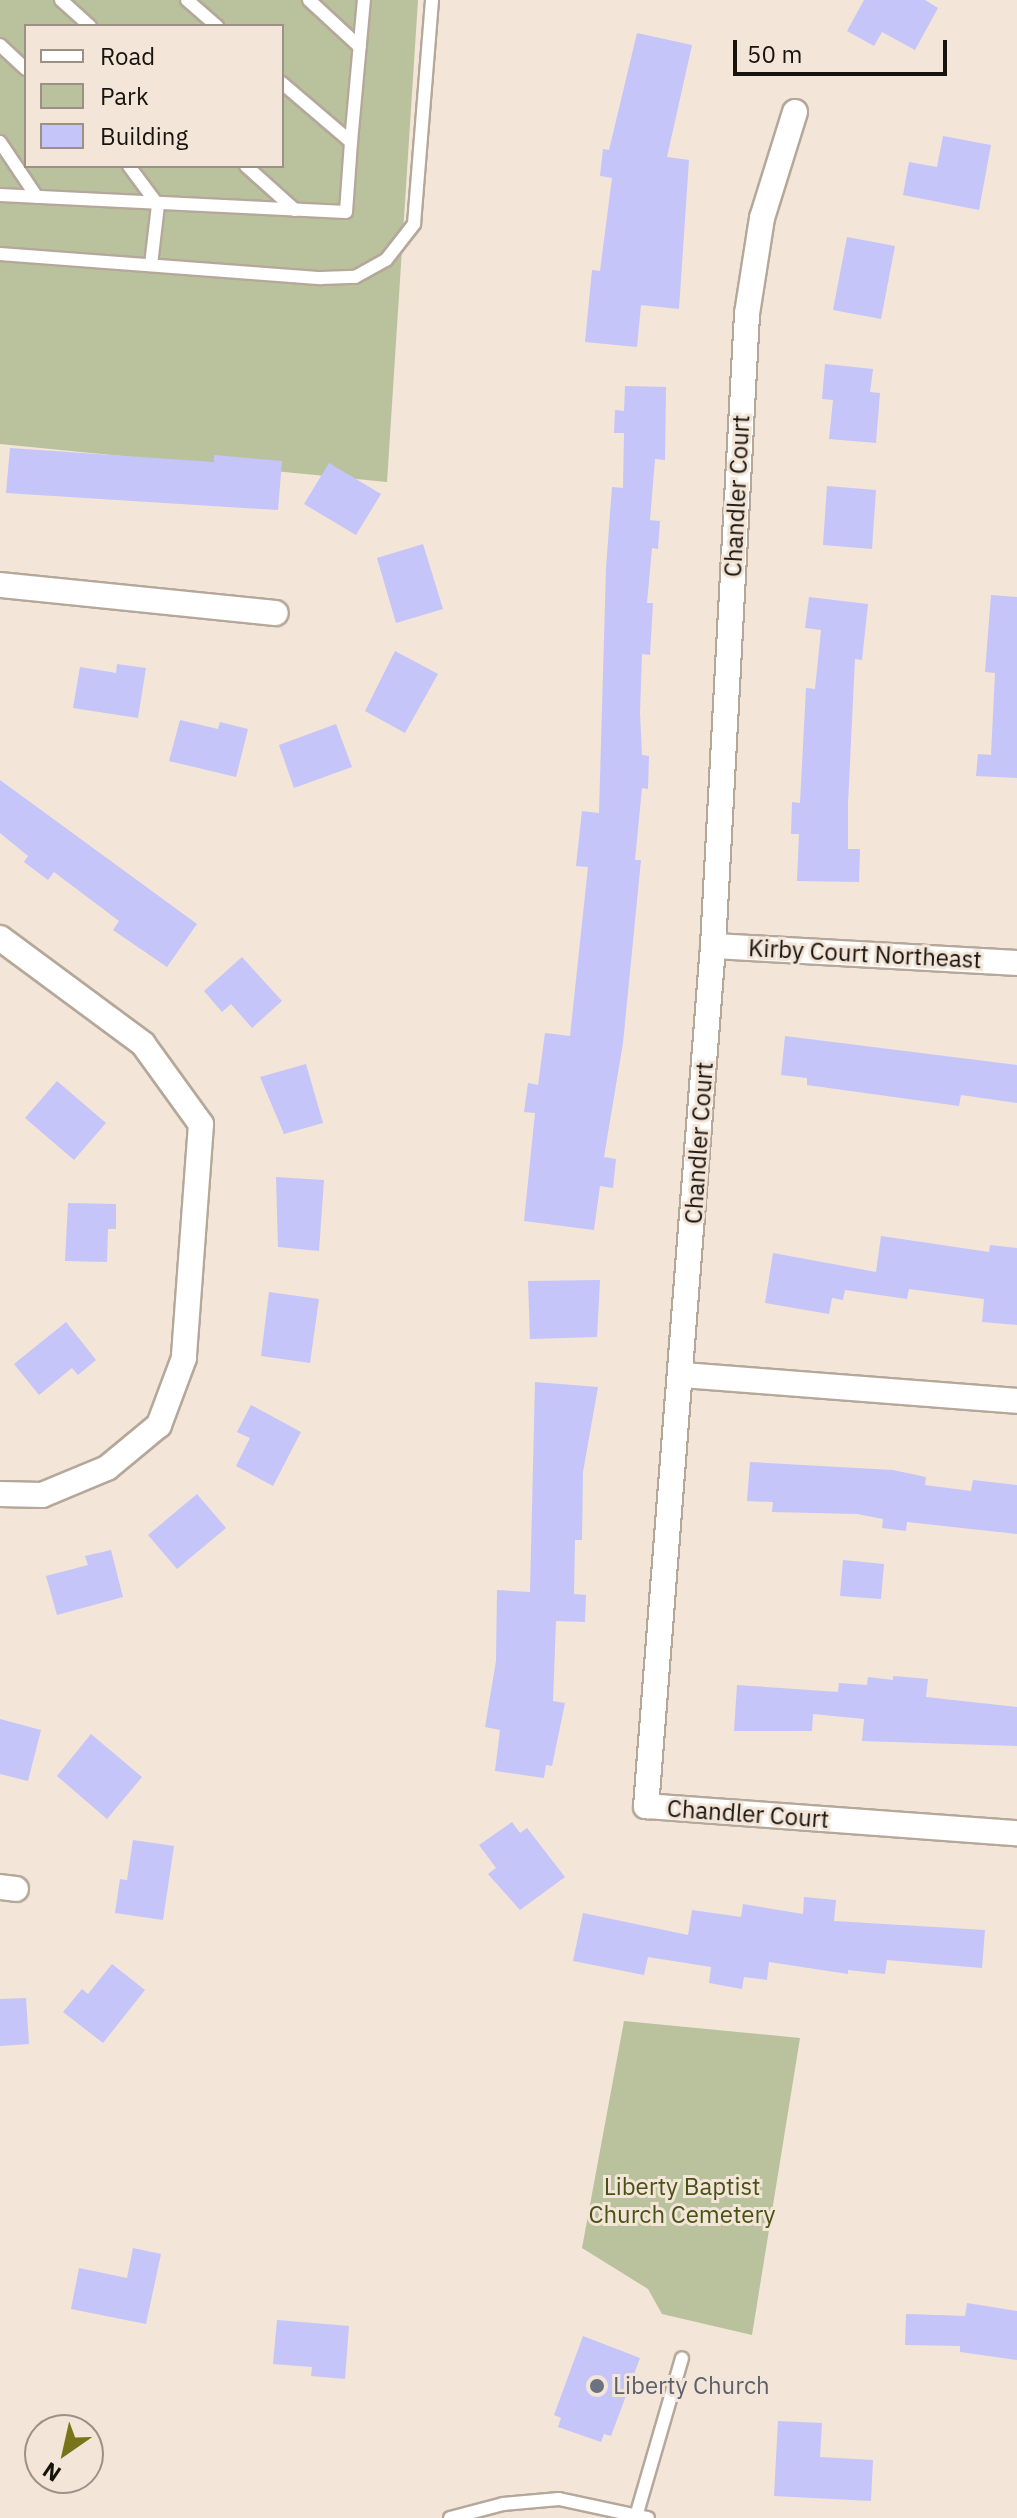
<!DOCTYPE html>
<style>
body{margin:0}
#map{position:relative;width:1017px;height:2518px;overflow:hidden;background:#f3e5d7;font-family:"IBM Plex Sans",sans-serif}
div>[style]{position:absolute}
.green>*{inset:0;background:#b9c29c}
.building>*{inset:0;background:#c5c5fa}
.roads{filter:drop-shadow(2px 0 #b5a89a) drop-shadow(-2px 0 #b5a89a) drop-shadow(0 2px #b5a89a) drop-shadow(0 -2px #b5a89a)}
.service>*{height:12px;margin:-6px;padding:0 6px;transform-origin:6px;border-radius:6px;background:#fff}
.minor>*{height:24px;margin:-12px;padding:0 12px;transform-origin:12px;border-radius:12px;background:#fff}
.dots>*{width:22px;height:22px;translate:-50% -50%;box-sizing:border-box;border:4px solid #f3e5d7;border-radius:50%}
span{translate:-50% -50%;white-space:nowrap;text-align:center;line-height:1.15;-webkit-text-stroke:6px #f3e5d7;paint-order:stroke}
.street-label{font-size:24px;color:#17130e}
.park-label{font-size:24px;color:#485215}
.worship-label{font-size:24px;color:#5b616d}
.left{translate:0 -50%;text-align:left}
.legend{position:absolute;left:24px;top:24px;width:260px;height:144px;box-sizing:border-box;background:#f3e5d7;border:2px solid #9b9187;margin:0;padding:10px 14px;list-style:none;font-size:24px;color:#17130e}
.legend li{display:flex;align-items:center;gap:16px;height:40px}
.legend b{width:40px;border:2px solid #9b9187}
.north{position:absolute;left:24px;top:2414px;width:80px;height:80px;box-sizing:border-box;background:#f3e5d7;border:2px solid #9b9187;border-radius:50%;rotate:214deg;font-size:22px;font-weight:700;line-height:32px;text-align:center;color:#17130e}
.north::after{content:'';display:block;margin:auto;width:28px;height:36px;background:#777419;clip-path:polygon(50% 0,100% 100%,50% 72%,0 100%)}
.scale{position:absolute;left:733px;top:40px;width:214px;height:36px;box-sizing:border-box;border:4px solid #17130e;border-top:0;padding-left:10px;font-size:24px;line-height:28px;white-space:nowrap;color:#17130e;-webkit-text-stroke:6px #f3e5d7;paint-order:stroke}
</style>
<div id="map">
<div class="green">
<i style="clip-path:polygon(evenodd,0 0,418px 0,387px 482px,0 444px,0 0,26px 26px,282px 26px,282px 166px,26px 166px,26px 26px)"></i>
<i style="clip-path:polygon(624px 2021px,800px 2038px,752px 2335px,662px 2314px,648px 2289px,582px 2248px)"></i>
</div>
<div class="building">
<i style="clip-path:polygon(864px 0,925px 0,938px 8px,915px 50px,882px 32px,874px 46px,847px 31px)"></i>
<i style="clip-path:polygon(637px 33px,692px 45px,667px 157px,689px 160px,679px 309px,641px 305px,637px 347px,585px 342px,592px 270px,600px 271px,612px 178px,600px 176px,603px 149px,609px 150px)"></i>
<i style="clip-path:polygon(943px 136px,991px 145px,979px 210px,903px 195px,909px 162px,937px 167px)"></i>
<i style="clip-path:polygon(847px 237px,895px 246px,881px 319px,833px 310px)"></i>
<i style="clip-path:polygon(825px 364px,873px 369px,870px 392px,880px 393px,876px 443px,829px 439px,833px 400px,822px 399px)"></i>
<i style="clip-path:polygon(625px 386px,666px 387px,665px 460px,655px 459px,650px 520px,660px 521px,658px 549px,652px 548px,647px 603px,653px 603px,650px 655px,642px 654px,640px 713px,642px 755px,649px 756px,648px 789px,642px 788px,635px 860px,641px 860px,623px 1043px,604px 1157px,616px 1159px,613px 1188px,600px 1186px,594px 1230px,524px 1221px,535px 1113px,524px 1112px,528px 1083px,538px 1085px,545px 1033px,570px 1036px,588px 867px,576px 866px,582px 811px,599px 813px,606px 568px,612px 487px,623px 488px,624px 433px,614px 433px,615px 410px,624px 411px)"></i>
<i style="clip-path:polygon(10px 448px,214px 462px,214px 455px,282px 461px,278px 510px,6px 493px)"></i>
<i style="clip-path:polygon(329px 463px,381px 494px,356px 535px,304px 504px)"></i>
<i style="clip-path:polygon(827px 486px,876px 490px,872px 549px,823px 545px)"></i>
<i style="clip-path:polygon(423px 544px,443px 609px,396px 623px,377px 558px)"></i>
<i style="clip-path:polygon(991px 595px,1017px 597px,1017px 778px,976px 776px,978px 754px,991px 755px,995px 673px,985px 672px)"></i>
<i style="clip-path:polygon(809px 597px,868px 604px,862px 660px,855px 659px,848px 804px,848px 849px,860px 849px,859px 882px,797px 881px,799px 834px,791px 834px,792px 802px,800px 803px,806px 688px,815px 689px,821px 630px,805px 628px)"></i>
<i style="clip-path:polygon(395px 651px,438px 674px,405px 733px,365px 711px)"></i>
<i style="clip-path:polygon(117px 664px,146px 668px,138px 718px,73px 708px,80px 667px,116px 673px)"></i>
<i style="clip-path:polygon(180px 720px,218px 729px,220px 722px,248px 729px,236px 777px,169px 761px)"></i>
<i style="clip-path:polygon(336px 724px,352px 767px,294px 788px,279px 745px)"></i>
<i style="clip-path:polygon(0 780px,197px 924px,167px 967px,113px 930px,119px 921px,54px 872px,48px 880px,24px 862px,28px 856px,0 833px)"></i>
<i style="clip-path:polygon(242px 957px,282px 1001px,252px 1028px,231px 1004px,222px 1012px,204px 991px)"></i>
<i style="clip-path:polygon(785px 1036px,1017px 1065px,1017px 1103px,961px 1095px,959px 1106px,807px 1085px,807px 1078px,781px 1075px)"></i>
<i style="clip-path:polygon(306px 1064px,323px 1123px,284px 1134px,260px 1077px)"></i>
<i style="clip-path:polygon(57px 1081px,106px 1123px,74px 1160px,25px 1118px)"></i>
<i style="clip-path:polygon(276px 1177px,324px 1180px,319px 1251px,278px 1247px)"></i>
<i style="clip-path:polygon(68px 1203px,116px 1204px,116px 1229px,108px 1229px,107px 1262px,65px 1261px)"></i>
<i style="clip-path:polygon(881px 1236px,989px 1252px,990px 1245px,1017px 1248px,1017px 1325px,982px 1322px,984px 1299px,909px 1289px,907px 1299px,845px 1290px,843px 1300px,832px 1298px,829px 1314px,765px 1303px,773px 1253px,876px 1272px)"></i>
<i style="clip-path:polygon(600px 1280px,597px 1337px,530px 1339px,528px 1281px)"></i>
<i style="clip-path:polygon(269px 1292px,319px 1299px,310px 1363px,261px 1356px)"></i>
<i style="clip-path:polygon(66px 1322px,96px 1360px,78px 1375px,72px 1368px,39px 1395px,14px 1364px)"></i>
<i style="clip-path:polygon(535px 1382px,598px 1387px,583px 1472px,582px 1540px,575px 1540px,574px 1594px,586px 1595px,585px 1622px,556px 1621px,553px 1701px,565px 1703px,552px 1766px,546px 1765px,544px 1778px,495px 1771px,500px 1730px,485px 1727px,496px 1661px,497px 1590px,530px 1592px)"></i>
<i style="clip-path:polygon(251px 1405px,301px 1432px,273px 1486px,236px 1466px,250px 1438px,237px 1432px)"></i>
<i style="clip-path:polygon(750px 1462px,893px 1470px,926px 1477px,925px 1485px,971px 1491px,973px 1480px,1017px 1485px,1017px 1534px,907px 1522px,906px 1531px,882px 1528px,883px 1519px,857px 1514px,772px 1512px,773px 1502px,747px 1501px)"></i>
<i style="clip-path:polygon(197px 1494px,226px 1528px,177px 1569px,148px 1535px)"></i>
<i style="clip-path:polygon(111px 1550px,123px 1597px,57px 1615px,46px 1576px,88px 1565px,85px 1556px)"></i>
<i style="clip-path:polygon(843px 1560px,884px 1564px,881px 1599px,840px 1596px)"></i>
<i style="clip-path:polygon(893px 1676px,928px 1679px,926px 1697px,1017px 1707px,1017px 1746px,862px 1741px,864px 1719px,813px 1714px,812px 1731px,734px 1731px,737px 1685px,838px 1692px,839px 1683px,867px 1685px,868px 1677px,893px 1680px)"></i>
<i style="clip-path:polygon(0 1719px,41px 1730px,28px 1781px,0 1774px)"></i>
<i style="clip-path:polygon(91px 1734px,142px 1777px,107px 1819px,57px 1776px)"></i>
<i style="clip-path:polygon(512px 1822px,520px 1833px,527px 1828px,565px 1877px,520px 1910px,488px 1874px,496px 1868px,479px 1845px)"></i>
<i style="clip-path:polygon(133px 1840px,174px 1846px,163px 1920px,115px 1913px,120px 1879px,127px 1880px)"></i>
<i style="clip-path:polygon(804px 1897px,836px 1900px,834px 1921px,985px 1930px,982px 1968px,887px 1960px,885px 1974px,848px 1970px,848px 1974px,769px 1962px,767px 1980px,744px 1977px,742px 1989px,709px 1983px,711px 1967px,648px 1957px,644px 1975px,573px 1961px,583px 1913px,688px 1935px,692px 1910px,741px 1917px,743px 1904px,803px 1914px)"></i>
<i style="clip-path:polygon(112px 1964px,145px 1990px,103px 2043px,63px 2012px,82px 1989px,88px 1994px)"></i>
<i style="clip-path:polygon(26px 1998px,29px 2044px,0 2046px,0 1999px)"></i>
<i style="clip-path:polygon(133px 2248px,161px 2254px,146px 2324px,71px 2309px,79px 2268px,127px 2278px)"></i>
<i style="clip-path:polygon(967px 2303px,1017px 2311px,1017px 2360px,960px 2352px,960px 2346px,905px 2345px,906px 2314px,965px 2316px)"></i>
<i style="clip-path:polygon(277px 2320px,349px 2326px,345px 2379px,311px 2376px,312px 2367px,273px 2364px)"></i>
<i style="clip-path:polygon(583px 2336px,640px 2358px,611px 2436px,604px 2434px,601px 2442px,558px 2427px,561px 2418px,554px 2415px)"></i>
<i style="clip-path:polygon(778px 2421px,822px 2423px,820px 2457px,873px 2460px,871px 2501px,774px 2496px)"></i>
</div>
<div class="roads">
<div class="service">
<i style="left:61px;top:0;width:39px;rotate:42deg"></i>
<i style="left:187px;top:0;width:40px;rotate:41deg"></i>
<i style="left:309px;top:0;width:69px;rotate:42.7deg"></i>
<i style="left:0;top:45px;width:35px;rotate:43deg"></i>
<i style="left:0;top:142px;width:66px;rotate:56.1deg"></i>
<i style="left:351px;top:142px;width:143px;rotate:-84.8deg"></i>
<i style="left:129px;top:166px;width:49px;rotate:53.4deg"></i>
<i style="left:158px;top:205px;width:60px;rotate:96.7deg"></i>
<i style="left:246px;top:166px;width:66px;rotate:41.9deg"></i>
<i style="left:0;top:195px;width:346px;rotate:2.8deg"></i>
<i style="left:346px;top:212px;width:70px;rotate:-85.9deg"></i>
<i style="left:351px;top:142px;width:91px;rotate:-139.5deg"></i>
<i style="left:0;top:254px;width:322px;rotate:4.3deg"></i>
<i style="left:321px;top:278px;width:34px;rotate:-2deg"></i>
<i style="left:355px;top:277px;width:35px;rotate:-29deg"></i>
<i style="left:386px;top:260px;width:46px;rotate:-52.1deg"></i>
<i style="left:414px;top:224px;width:225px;rotate:-85.4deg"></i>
<i style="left:637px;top:2513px;width:161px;rotate:-73.8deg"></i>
<i style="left:450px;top:2518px;width:55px;rotate:-14.8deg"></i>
<i style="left:503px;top:2504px;width:56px;rotate:-5.1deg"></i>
<i style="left:559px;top:2499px;width:91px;rotate:12.1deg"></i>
</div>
<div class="minor">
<i style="left:795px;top:112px;width:111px;rotate:107.3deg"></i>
<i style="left:762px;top:218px;width:97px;rotate:98.9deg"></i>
<i style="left:747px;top:314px;width:633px;rotate:93.08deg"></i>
<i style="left:713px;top:946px;width:863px;rotate:94.45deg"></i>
<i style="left:646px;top:1806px;width:372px;rotate:4.2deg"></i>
<i style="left:0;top:585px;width:277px;rotate:5.8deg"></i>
<i style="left:0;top:938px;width:178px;rotate:36.5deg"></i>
<i style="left:143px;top:1044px;width:99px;rotate:54.1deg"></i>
<i style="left:201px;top:1124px;width:235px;rotate:94.2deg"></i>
<i style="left:184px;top:1358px;width:72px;rotate:110.5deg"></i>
<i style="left:159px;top:1425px;width:67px;rotate:140.4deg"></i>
<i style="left:107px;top:1468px;width:70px;rotate:157.4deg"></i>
<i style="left:42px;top:1495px;width:42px;rotate:-178.6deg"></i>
<i style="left:713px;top:946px;width:304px;rotate:3.2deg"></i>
<i style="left:682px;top:1375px;width:336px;rotate:4.4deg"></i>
<i style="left:0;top:1887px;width:16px;rotate:7deg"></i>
</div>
</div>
<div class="dots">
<i style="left:597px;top:2386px;background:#6b7280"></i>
</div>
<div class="street-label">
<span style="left:737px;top:496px;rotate:-87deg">Chandler Court</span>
<span style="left:865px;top:954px;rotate:3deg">Kirby Court Northeast</span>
<span style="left:699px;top:1143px;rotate:-86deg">Chandler Court</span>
<span style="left:748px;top:1814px;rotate:4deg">Chandler Court</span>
</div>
<div class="park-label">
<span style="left:682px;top:2201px">Liberty Baptist<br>Church Cemetery</span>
</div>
<div class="worship-label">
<span class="left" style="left:613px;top:2386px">Liberty Church</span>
</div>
<ul class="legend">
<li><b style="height:10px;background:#fff"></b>Road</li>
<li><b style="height:22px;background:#b9c29c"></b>Park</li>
<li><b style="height:22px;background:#c5c5fa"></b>Building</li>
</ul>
<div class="north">N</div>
<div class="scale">50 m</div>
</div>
